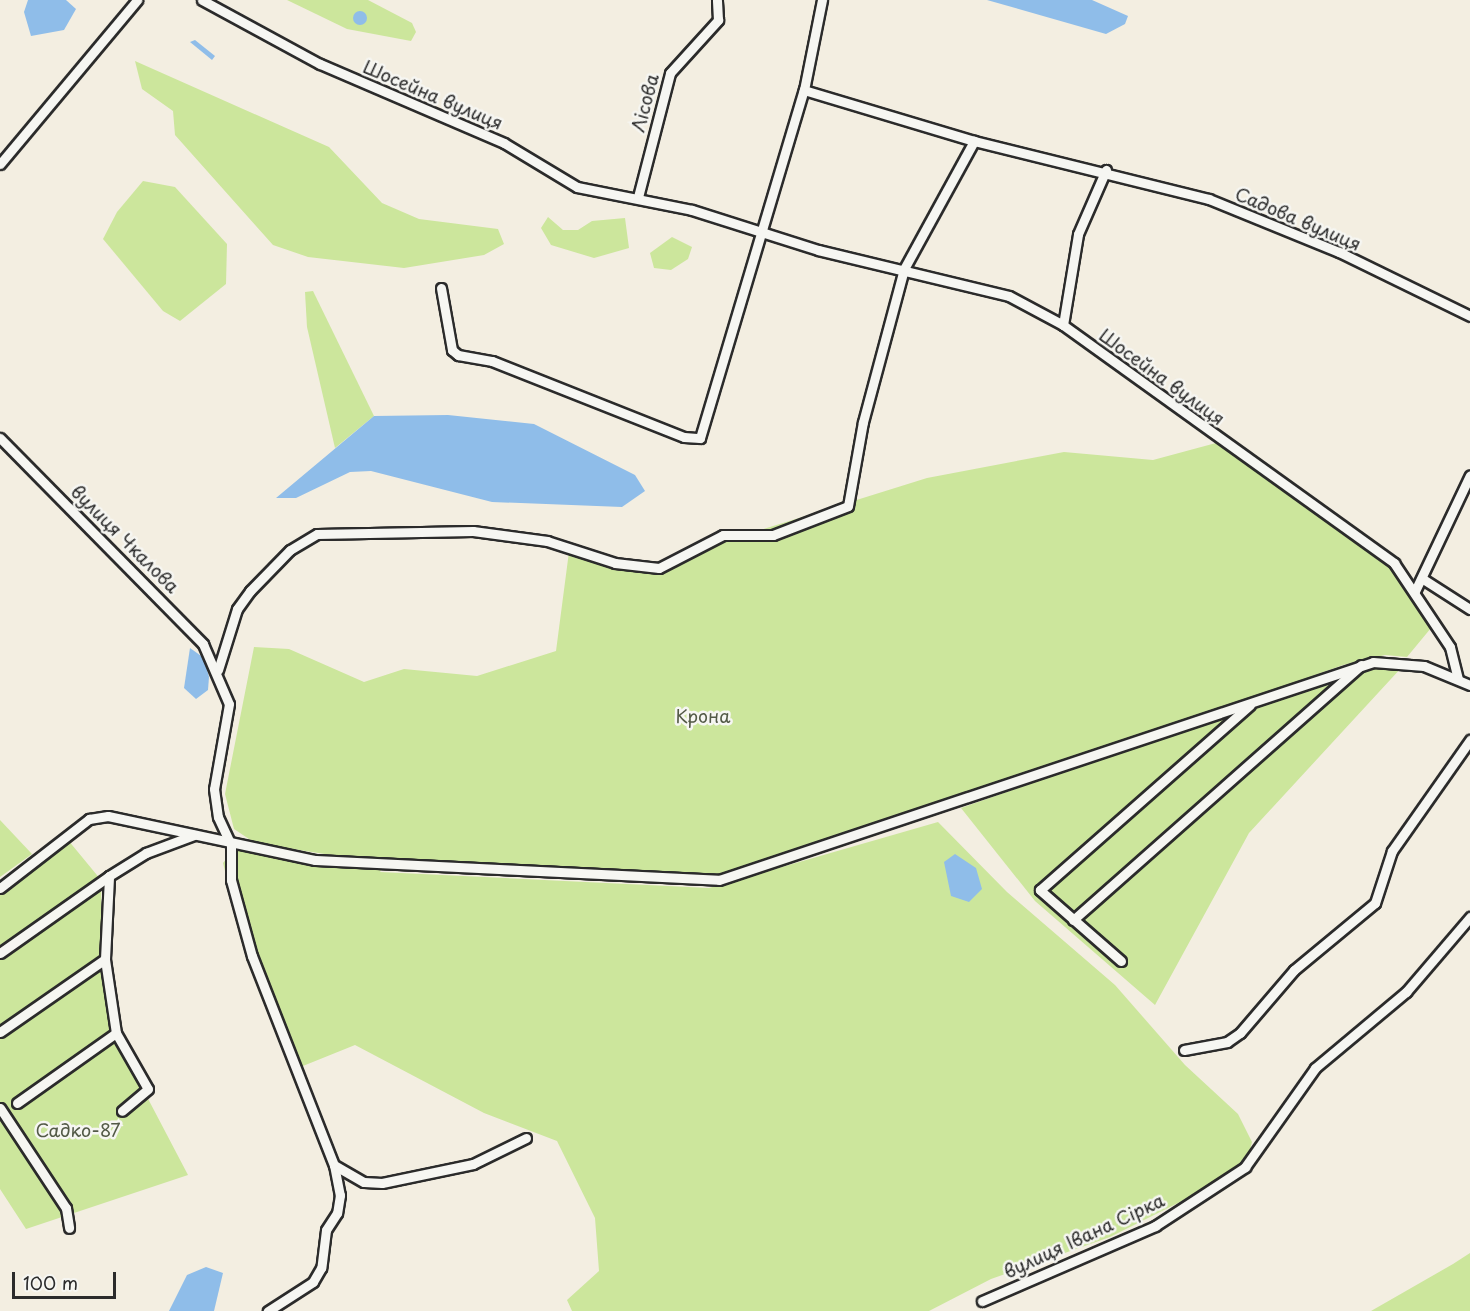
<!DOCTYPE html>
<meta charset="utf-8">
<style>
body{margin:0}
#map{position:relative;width:1470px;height:1311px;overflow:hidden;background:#f3eee1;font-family:"Playpen Sans",sans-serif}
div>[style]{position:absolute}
.green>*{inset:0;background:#cce69c}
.water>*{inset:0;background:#8fbde9}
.round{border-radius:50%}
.roads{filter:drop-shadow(2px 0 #2b2b2b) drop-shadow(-2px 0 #2b2b2b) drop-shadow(0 2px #2b2b2b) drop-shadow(0 -2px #2b2b2b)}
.minor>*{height:9px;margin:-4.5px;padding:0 4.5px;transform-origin:4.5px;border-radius:4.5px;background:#f6f6f2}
span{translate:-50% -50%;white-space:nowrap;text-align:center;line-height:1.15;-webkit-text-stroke:5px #f6f6f2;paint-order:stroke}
.street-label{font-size:18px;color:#2b2b2b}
.park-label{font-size:18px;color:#535a47}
.scale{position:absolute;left:12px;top:1272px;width:104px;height:27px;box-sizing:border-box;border:3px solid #2b2b2b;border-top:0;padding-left:8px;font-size:18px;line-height:21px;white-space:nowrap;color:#2b2b2b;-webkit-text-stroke:4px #f6f6f2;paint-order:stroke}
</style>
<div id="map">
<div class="green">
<i style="clip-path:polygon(287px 0,368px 0,412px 23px,416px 32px,411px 41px,347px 29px)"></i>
<i style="clip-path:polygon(135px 61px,329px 147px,382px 203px,419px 219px,498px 229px,504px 244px,484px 255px,404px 268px,308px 257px,273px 245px,175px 135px,173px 111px,142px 89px)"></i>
<i style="clip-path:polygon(143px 181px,175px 187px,227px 244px,226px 284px,180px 321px,163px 311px,103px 239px,117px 212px)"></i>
<i style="clip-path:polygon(548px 217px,563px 230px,578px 230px,592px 221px,625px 218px,629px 248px,594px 258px,551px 245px,541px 228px)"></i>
<i style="clip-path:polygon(672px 237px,692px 247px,688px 259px,671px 270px,654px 268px,650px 253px)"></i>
<i style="clip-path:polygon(313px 291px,374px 416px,335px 448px,307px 327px,305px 292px)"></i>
<i style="clip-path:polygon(1216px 443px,1387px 563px,1409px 588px,1431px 628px,1407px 657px,1385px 655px,1343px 665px,1153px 733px,727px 875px,699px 879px,350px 858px,255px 843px,234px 829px,225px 794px,254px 647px,289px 649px,364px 682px,404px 669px,477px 676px,556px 651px,570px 544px,620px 559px,658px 562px,927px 478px,1064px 452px,1153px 460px)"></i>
<i style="clip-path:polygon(1371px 665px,1402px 667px,1249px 833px,1155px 1005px,1035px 901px,961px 808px)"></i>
<i style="clip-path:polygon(0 820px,32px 854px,0 877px)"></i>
<i style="clip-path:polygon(938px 822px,1007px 892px,1115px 985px,1185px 1065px,1238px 1114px,1252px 1142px,1247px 1162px,1180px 1202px,1110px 1237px,991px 1279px,929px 1311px,572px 1311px,567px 1300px,599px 1271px,595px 1218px,557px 1141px,484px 1113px,355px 1045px,293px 1070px,243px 943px,223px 863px,234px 849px,383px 867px,380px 872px,709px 888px)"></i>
<i style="clip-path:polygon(68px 840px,101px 880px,102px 950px,113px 1032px,188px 1175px,26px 1229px,0 1189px,0 891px)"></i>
<i style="clip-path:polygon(1470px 1253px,1470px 1311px,1371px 1311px,1453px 1264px)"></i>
</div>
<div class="water">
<i style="clip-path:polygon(28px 0,66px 0,76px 9px,64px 30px,31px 36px,24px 12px)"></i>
<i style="clip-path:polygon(987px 0,1092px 0,1128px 16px,1125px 24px,1106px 34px)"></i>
<i class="round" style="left:353px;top:11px;width:14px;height:14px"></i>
<i style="clip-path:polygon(195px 40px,215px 56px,212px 60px,190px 42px)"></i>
<i style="clip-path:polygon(448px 415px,534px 424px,635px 475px,645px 491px,622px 507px,492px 502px,371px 471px,350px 472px,296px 498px,276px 498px,374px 416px)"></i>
<i style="clip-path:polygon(190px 648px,204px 658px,209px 677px,208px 690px,196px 699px,184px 688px)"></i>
<i style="clip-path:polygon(955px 854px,976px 868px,982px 889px,969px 902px,951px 896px,944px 862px)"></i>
<i style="clip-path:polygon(206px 1267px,223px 1273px,214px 1311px,169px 1311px,187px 1275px)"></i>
</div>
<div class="roads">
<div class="minor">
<i style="left:202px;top:0;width:134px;rotate:28.5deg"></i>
<i style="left:320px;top:64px;width:200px;rotate:23.2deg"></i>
<i style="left:504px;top:143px;width:85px;rotate:31.1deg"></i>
<i style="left:577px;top:187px;width:117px;rotate:11.3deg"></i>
<i style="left:692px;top:210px;width:132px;rotate:17.6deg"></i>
<i style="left:818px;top:250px;width:196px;rotate:13.5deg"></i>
<i style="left:1009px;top:296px;width:61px;rotate:28.2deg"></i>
<i style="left:1063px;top:325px;width:408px;rotate:35.7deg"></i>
<i style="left:1394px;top:563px;width:101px;rotate:56.3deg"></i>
<i style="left:1450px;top:647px;width:32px;rotate:76deg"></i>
<i style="left:804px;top:90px;width:177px;rotate:16.7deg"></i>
<i style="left:974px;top:141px;width:242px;rotate:13.9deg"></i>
<i style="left:1209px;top:199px;width:140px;rotate:22.2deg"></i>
<i style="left:1339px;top:252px;width:146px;rotate:26deg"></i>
<i style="left:0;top:164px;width:214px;rotate:-50.1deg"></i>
<i style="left:638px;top:197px;width:128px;rotate:-75.5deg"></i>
<i style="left:670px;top:73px;width:72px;rotate:-47.8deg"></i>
<i style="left:718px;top:20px;width:20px;rotate:-93deg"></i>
<i style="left:441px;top:288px;width:63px;rotate:79.9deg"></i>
<i style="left:452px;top:350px;width:8px;rotate:40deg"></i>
<i style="left:458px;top:355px;width:35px;rotate:10deg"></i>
<i style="left:492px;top:361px;width:206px;rotate:21.6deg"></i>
<i style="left:684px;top:437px;width:16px;rotate:4deg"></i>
<i style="left:700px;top:438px;width:363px;rotate:-73.4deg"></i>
<i style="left:804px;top:90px;width:92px;rotate:-78.7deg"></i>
<i style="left:1063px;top:325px;width:92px;rotate:-80.6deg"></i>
<i style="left:1078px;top:234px;width:70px;rotate:-66.4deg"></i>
<i style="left:0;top:438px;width:289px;rotate:45.4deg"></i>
<i style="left:203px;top:644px;width:65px;rotate:66.6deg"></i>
<i style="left:229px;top:704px;width:86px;rotate:100deg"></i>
<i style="left:214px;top:789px;width:28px;rotate:82deg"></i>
<i style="left:218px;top:817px;width:31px;rotate:65deg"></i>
<i style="left:1423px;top:579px;width:56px;rotate:32.6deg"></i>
<i style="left:1415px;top:591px;width:128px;rotate:-64.6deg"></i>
<i style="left:218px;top:670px;width:64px;rotate:-72.7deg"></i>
<i style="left:237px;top:609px;width:22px;rotate:-54deg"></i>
<i style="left:250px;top:591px;width:57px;rotate:-45.7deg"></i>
<i style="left:290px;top:550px;width:31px;rotate:-31deg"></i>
<i style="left:317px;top:534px;width:156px;rotate:-1.1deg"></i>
<i style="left:473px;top:531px;width:75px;rotate:7.7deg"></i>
<i style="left:547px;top:541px;width:71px;rotate:17.9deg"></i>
<i style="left:615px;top:563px;width:44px;rotate:6.5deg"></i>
<i style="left:659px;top:568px;width:72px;rotate:-27.3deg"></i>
<i style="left:723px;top:535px;width:50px"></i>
<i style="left:773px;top:535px;width:80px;rotate:-21.1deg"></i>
<i style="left:848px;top:506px;width:85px;rotate:-79.9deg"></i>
<i style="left:863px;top:422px;width:158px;rotate:-75deg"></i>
<i style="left:904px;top:269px;width:146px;rotate:-61.3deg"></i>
<i style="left:231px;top:845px;width:35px;rotate:90deg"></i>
<i style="left:231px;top:880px;width:79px;rotate:74.6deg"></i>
<i style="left:252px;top:956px;width:225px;rotate:68.6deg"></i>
<i style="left:334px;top:1165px;width:31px;rotate:79deg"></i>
<i style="left:340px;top:1195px;width:18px;rotate:99deg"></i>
<i style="left:337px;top:1213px;width:20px;rotate:123deg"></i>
<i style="left:326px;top:1230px;width:38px;rotate:97deg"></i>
<i style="left:321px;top:1268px;width:16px;rotate:120deg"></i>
<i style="left:313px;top:1282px;width:54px;rotate:147.2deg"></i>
<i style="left:0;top:888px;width:113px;rotate:-37.8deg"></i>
<i style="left:89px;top:819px;width:19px;rotate:-9deg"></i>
<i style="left:108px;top:816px;width:212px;rotate:12deg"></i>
<i style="left:315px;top:860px;width:404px;rotate:2.8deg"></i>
<i style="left:719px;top:880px;width:689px;rotate:-18.43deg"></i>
<i style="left:1373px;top:662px;width:51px;rotate:4.5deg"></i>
<i style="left:1424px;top:666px;width:50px;rotate:22.4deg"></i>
<i style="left:1073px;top:920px;width:385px;rotate:-41.5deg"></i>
<i style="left:0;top:953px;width:133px;rotate:-35.2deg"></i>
<i style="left:1121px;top:961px;width:108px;rotate:-138.8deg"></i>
<i style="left:1040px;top:890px;width:280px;rotate:-41.4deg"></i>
<i style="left:0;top:1032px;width:128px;rotate:-34.8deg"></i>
<i style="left:105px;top:959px;width:83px;rotate:-87.2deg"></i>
<i style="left:109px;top:876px;width:44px;rotate:-31.9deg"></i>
<i style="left:146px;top:853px;width:51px;rotate:-20.6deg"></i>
<i style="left:116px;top:1033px;width:64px;rotate:60.3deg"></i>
<i style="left:148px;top:1089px;width:34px;rotate:140deg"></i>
<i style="left:1184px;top:1050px;width:44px;rotate:-10.5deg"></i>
<i style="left:1227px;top:1042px;width:16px;rotate:-35deg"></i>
<i style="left:1240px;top:1033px;width:83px;rotate:-49.4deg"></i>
<i style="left:1294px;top:970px;width:105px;rotate:-39.6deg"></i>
<i style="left:1375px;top:903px;width:55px;rotate:-71.9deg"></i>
<i style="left:1392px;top:851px;width:136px;rotate:-54.9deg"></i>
<i style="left:17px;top:1103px;width:121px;rotate:-35.3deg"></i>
<i style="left:116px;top:1033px;width:75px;rotate:-98.5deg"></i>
<i style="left:0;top:1108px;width:120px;rotate:56.6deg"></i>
<i style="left:66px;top:1208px;width:20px;rotate:81deg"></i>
<i style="left:334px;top:1165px;width:34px;rotate:30deg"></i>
<i style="left:364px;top:1182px;width:18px;rotate:3deg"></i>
<i style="left:382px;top:1183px;width:93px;rotate:-11.8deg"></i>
<i style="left:473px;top:1164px;width:59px;rotate:-26.1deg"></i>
<i style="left:982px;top:1301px;width:189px;rotate:-23.4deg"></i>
<i style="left:1155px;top:1226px;width:108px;rotate:-33.2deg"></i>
<i style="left:1245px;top:1167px;width:121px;rotate:-54.7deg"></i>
<i style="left:1315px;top:1068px;width:119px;rotate:-39.9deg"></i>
<i style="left:1406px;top:992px;width:99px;rotate:-49.5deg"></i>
</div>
</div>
<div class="street-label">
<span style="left:433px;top:95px;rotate:23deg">Шосейна вулиця</span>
<span style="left:645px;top:103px;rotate:-75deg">Лісова</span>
<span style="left:1298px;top:219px;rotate:23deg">Садова вулиця</span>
<span style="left:1162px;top:377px;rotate:36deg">Шосейна вулиця</span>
<span style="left:125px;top:539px;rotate:45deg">вулиця Чкалова</span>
<span style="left:1084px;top:1236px;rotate:-25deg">вулиця Івана Сірка</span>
</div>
<div class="park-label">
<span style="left:703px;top:716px">Крона</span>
<span style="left:78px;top:1130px">Садко-87</span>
</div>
<div class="scale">100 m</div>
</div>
